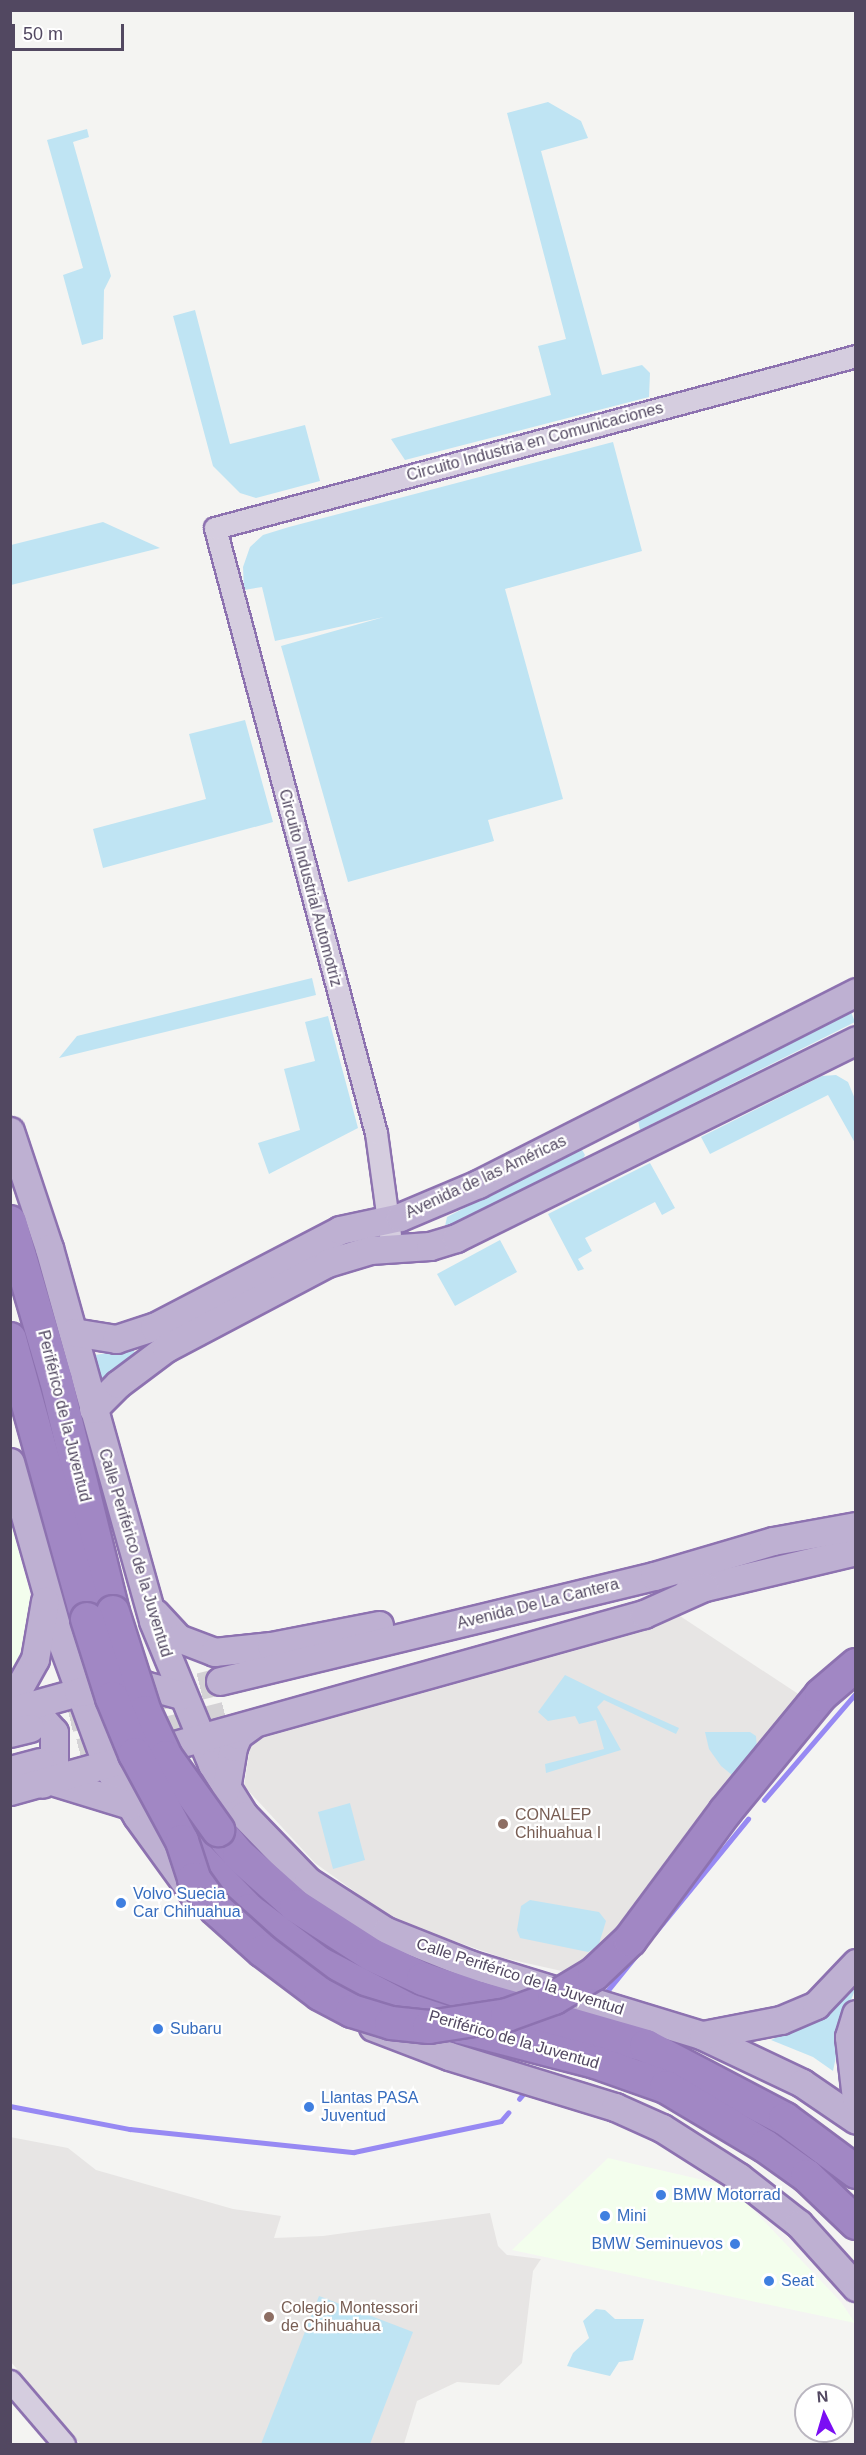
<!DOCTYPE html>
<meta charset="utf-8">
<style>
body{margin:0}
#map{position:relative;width:866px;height:2455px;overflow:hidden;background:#f4f4f2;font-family:Helvetica,sans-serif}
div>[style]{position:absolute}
.commercial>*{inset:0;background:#f3feed}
.education>*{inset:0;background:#e7e5e4}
.green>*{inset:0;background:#bfe4f3}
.stream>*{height:4.5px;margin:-2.25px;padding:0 2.25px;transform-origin:2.25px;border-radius:2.25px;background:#9789f3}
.major-tunnel>*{height:27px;margin-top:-13.5px;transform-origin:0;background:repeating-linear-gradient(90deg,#d4d2d5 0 27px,transparent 0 41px)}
.roads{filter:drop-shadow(2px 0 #8d72b0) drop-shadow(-2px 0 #8d72b0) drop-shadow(0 2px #8d72b0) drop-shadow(0 -2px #8d72b0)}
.minor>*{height:21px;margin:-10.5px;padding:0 10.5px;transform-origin:10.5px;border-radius:10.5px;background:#d5cddf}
.major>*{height:27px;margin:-13.5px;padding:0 13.5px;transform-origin:13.5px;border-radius:13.5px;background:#beb0d2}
.highway>*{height:32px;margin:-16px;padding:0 16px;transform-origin:16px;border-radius:16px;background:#a187c4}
.bridges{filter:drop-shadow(2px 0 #8d72b0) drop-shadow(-2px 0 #8d72b0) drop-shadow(0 2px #8d72b0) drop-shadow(0 -2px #8d72b0)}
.highway-bridge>*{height:32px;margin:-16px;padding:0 16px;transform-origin:16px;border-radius:16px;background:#a187c4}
.dots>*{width:16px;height:16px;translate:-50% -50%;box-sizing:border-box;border:3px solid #fff;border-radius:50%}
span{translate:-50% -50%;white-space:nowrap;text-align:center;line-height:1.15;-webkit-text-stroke:4.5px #fff;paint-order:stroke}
.street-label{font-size:16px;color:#524861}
.education-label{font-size:16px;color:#785e54}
.left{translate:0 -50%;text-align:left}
.shop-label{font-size:16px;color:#366cbe}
.right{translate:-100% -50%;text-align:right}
.frame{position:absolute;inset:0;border:12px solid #524861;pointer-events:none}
.north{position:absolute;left:794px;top:2383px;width:60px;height:60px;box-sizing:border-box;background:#fff;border:2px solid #bab6c0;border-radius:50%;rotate:355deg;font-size:16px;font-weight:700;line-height:24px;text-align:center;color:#524861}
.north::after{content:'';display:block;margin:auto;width:21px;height:27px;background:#7b0df3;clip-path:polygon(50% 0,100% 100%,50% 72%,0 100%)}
.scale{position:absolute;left:12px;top:24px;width:112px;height:27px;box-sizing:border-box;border:3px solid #524861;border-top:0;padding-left:8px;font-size:18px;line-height:21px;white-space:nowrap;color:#524861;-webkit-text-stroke:4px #fff;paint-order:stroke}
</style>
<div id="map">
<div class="commercial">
<i style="clip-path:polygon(10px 1518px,29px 1588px,32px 1618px,25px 1651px,10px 1677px)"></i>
<i style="clip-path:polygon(608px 2158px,716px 2183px,740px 2196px,841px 2302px,855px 2323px,512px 2250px)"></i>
</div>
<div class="education">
<i style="clip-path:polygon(680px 1616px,818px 1707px,602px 1980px,503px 1958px,394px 1920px,315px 1863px,244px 1786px,250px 1748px,262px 1735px)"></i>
<i style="clip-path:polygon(10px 2137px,68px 2148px,96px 2170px,233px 2209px,281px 2216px,274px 2238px,323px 2236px,490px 2213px,498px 2246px,507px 2255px,541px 2259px,533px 2271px,522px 2363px,499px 2385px,457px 2382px,417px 2401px,404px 2444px,80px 2444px,11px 2362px)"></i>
</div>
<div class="green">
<i style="clip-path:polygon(548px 102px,581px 121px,588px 138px,541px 151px,602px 375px,642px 365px,650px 373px,649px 397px,405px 460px,391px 439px,551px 395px,538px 346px,566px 339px,507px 113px)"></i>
<i style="clip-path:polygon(87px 129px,89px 137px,73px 142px,111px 276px,104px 290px,103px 339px,82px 345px,63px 275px,83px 268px,47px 140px)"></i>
<i style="clip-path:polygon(195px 310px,230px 444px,305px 425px,320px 481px,256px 498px,240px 493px,213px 466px,173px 316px)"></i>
<i style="clip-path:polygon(613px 442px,642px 551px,505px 589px,563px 799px,488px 820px,494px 841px,348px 882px,281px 646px,384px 617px,275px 641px,262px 587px,244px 590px,243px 567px,250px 547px,263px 535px,289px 527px)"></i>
<i style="clip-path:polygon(103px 522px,160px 548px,11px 585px,11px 545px)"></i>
<i style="clip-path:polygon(245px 720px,273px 822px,103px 868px,93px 829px,206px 799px,189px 734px)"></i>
<i style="clip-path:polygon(312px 978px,316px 995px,59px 1058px,77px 1036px)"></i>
<i style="clip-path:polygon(843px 1011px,851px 1012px,855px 1022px,640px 1130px,638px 1120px,643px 1117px)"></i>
<i style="clip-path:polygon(328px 1016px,358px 1128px,269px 1174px,258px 1143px,300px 1130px,284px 1069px,315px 1061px,305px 1022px)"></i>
<i style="clip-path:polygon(836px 1075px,848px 1082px,855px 1099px,855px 1143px,828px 1095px,710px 1154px,701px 1137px,822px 1076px)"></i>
<i style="clip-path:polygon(581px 1148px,585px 1155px,580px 1164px,444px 1231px,447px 1217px)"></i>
<i style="clip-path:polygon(650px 1163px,675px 1208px,662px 1215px,655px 1202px,585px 1238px,592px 1251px,578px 1259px,584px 1269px,578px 1271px,548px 1214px)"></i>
<i style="clip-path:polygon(500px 1240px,517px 1272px,455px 1306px,437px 1274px)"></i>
<i style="clip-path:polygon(133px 1349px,137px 1357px,103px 1383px,95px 1355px)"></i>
<i style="clip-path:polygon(565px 1675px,608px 1696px,679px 1728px,676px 1734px,604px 1700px,597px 1707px,621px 1750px,546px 1773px,545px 1764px,604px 1749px,596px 1720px,579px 1724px,575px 1716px,548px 1721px,538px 1712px)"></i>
<i style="clip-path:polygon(705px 1732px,750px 1732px,756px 1736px,759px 1772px,743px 1784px,721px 1766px,709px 1749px)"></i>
<i style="clip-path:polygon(350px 1803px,365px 1860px,333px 1869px,318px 1812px)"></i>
<i style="clip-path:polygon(530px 1900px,599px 1912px,606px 1921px,598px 1947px,588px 1952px,520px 1938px,517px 1930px,521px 1906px)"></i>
<i style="clip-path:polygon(855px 1976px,855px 1990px,845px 2015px,833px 2071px,813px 2057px,771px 2040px,801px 2025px)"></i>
<i style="clip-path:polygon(319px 2296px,413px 2332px,370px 2444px,261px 2444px)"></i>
<i style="clip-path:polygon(596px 2309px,605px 2310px,615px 2319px,644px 2319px,633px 2360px,619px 2362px,610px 2376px,567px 2366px,573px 2353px,589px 2338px,583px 2321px)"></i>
</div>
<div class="stream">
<i style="left:764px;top:1800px;width:141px;rotate:-49.3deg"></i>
<i style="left:653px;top:1935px;width:150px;rotate:-50.7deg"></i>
<i style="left:604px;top:1995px;width:54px;rotate:-51deg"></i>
<i style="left:519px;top:2099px;width:8px;rotate:-50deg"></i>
<i style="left:10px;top:2106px;width:122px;rotate:10.9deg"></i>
<i style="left:130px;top:2129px;width:225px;rotate:5.9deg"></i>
<i style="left:354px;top:2152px;width:150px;rotate:-11.9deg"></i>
<i style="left:501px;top:2121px;width:11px;rotate:-49deg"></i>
</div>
<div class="major-tunnel">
<i style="left:160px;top:1696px;width:62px;rotate:-14deg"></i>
<i style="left:30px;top:1728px;width:83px;rotate:-13.9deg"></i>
<i style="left:40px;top:1762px;width:195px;rotate:-14.3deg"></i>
</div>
<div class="roads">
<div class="minor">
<i style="left:390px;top:1235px;width:103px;rotate:-97.8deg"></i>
<i style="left:376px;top:1133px;width:626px;rotate:-104.9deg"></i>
<i style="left:215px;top:528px;width:664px;rotate:-15.02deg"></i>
<i style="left:10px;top:2381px;width:83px;rotate:49.4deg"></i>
</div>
<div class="major">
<i style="left:10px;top:1131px;width:123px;rotate:71.6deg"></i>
<i style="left:49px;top:1248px;width:387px;rotate:74.4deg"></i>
<i style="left:153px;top:1621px;width:155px;rotate:67.6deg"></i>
<i style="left:212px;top:1764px;width:60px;rotate:57.9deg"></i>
<i style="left:244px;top:1815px;width:92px;rotate:45.9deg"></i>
<i style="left:308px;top:1881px;width:93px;rotate:32.7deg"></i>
<i style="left:386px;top:1931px;width:89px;rotate:21.7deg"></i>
<i style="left:469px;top:1964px;width:243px;rotate:17deg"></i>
<i style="left:701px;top:2035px;width:112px;rotate:25.4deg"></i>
<i style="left:802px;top:2083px;width:65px;rotate:34.4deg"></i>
<i style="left:73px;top:1332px;width:44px;rotate:9.2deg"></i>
<i style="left:116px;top:1339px;width:40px;rotate:-18deg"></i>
<i style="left:154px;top:1327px;width:210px;rotate:-27.5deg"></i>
<i style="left:340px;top:1230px;width:61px;rotate:-12.2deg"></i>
<i style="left:400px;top:1217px;width:85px;rotate:-22.9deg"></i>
<i style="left:478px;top:1184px;width:424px;rotate:-26.9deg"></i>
<i style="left:93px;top:1409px;width:35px;rotate:-45deg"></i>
<i style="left:118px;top:1384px;width:60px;rotate:-36.9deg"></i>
<i style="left:166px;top:1348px;width:182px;rotate:-27.8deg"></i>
<i style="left:327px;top:1263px;width:45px;rotate:-16.8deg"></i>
<i style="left:370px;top:1250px;width:60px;rotate:-3.8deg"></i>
<i style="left:430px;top:1246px;width:27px;rotate:-17deg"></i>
<i style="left:456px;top:1238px;width:446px;rotate:-26.3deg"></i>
<i style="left:10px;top:1462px;width:173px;rotate:74.3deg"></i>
<i style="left:57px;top:1629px;width:146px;rotate:69.9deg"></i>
<i style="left:107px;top:1766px;width:58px;rotate:59deg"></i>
<i style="left:137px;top:1816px;width:102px;rotate:54.1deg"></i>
<i style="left:688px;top:1591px;width:173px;rotate:-13.4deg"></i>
<i style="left:155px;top:1613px;width:34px;rotate:47deg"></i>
<i style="left:178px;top:1638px;width:39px;rotate:21deg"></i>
<i style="left:214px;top:1652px;width:57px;rotate:-6deg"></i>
<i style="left:271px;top:1646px;width:110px;rotate:-11deg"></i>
<i style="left:220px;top:1681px;width:447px;rotate:-13.6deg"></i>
<i style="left:654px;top:1576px;width:124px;rotate:-16.4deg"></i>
<i style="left:773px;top:1541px;width:84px;rotate:-10.2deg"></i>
<i style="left:10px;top:1704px;width:51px;rotate:-60.9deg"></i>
<i style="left:35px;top:1659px;width:59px;rotate:-80.2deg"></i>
<i style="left:21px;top:1708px;width:14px;rotate:12deg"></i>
<i style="left:35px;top:1711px;width:28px;rotate:48deg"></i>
<i style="left:54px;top:1732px;width:32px;rotate:90deg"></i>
<i style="left:54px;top:1764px;width:23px;rotate:121deg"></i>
<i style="left:10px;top:1711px;width:71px;rotate:-15.6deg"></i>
<i style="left:78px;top:1692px;width:44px;rotate:-7.8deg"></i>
<i style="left:122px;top:1686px;width:22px;rotate:-3deg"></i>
<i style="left:144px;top:1685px;width:39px;rotate:15deg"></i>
<i style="left:10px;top:1733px;width:21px;rotate:-14deg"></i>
<i style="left:10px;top:1770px;width:31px;rotate:-15deg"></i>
<i style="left:55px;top:1782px;width:78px;rotate:17deg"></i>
<i style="left:226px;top:1789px;width:43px;rotate:-80.5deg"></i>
<i style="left:233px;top:1747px;width:13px;rotate:-67deg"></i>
<i style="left:238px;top:1735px;width:17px;rotate:-36deg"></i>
<i style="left:10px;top:1791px;width:658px;rotate:-15.6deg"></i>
<i style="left:644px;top:1614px;width:66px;rotate:-24.2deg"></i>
<i style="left:856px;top:2014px;width:24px;rotate:107deg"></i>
<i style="left:849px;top:2037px;width:61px;rotate:83.5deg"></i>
<i style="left:373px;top:2027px;width:81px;rotate:20.9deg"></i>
<i style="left:449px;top:2056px;width:174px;rotate:17.1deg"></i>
<i style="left:615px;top:2107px;width:51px;rotate:24.1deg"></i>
<i style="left:662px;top:2128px;width:91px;rotate:32.5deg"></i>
<i style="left:739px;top:2177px;width:76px;rotate:38.1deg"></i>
<i style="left:799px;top:2224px;width:85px;rotate:47.9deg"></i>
<i style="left:703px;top:2035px;width:79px;rotate:-10.9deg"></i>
<i style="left:781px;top:2020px;width:38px;rotate:-23deg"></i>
<i style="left:816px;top:2005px;width:58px;rotate:-46.4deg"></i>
</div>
<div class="highway">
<i style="left:10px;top:1222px;width:165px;rotate:73.8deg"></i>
<i style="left:56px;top:1380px;width:239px;rotate:76.2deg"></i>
<i style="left:10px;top:1339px;width:290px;rotate:74.6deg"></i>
<i style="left:218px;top:1830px;width:33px;rotate:50deg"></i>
<i style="left:239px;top:1855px;width:76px;rotate:41.8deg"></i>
<i style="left:296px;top:1906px;width:90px;rotate:32.8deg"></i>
<i style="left:372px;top:1955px;width:56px;rotate:25.2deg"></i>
<i style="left:423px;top:1979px;width:59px;rotate:18.7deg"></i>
<i style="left:479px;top:1998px;width:174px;rotate:16deg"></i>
<i style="left:646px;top:2046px;width:157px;rotate:27.7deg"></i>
<i style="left:785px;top:2119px;width:89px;rotate:36.7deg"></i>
<i style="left:182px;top:1841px;width:96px;rotate:45.8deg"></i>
<i style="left:249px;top:1910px;width:88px;rotate:37.1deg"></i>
<i style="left:319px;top:1963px;width:102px;rotate:27.6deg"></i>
<i style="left:409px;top:2010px;width:54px;rotate:18.4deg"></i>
<i style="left:460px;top:2027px;width:139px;rotate:14.5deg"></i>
<i style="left:595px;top:2062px;width:75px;rotate:19.4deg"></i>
<i style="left:666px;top:2087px;width:115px;rotate:30.8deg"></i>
<i style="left:765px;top:2146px;width:52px;rotate:35.5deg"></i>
<i style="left:807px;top:2176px;width:68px;rotate:43.8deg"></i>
</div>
</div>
<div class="bridges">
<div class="highway-bridge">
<i style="left:113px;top:1612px;width:105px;rotate:72.3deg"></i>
<i style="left:145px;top:1712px;width:50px;rotate:65deg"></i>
<i style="left:166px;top:1757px;width:90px;rotate:54.5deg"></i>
<i style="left:87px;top:1619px;width:83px;rotate:72.4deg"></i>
<i style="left:112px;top:1698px;width:61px;rotate:67.7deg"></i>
<i style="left:135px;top:1754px;width:99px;rotate:61.6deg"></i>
<i style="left:182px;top:1841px;width:40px;rotate:72deg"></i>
<i style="left:194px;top:1879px;width:36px;rotate:54deg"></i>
<i style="left:215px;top:1908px;width:64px;rotate:41.9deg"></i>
<i style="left:263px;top:1951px;width:71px;rotate:37deg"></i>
<i style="left:320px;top:1994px;width:36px;rotate:28deg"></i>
<i style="left:352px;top:2011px;width:41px;rotate:17.1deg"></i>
<i style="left:391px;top:2023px;width:38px;rotate:6deg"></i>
<i style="left:429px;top:2027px;width:79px;rotate:-8.7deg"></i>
<i style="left:507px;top:2015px;width:50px;rotate:-19.9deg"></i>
<i style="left:554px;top:1998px;width:47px;rotate:-31deg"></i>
<i style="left:594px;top:1974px;width:50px;rotate:-43.4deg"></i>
<i style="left:630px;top:1940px;width:159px;rotate:-53.4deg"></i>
<i style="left:725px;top:1812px;width:151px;rotate:-50.6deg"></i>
<i style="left:821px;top:1695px;width:46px;rotate:-40.6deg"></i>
</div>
</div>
<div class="dots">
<i style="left:503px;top:1824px;background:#8d6e63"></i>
<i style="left:121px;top:1903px;background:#3f7fe0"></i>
<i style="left:158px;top:2029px;background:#3f7fe0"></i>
<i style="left:309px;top:2107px;background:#3f7fe0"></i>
<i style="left:661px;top:2195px;background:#3f7fe0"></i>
<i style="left:605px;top:2216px;background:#3f7fe0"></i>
<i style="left:735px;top:2244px;background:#3f7fe0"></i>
<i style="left:769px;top:2281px;background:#3f7fe0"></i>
<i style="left:269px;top:2317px;background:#8d6e63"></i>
</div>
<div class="street-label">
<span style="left:535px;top:442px;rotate:-15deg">Circuito Industria en Comunicaciones</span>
<span style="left:310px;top:888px;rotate:75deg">Circuito Industrial Automotriz</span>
<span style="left:486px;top:1177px;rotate:-25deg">Avenida de las Américas</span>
<span style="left:64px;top:1416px;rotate:76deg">Periférico de la Juventud</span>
<span style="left:135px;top:1553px;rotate:73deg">Calle Periférico de la Juventud</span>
<span style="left:538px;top:1604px;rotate:-14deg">Avenida De La Cantera</span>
<span style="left:520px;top:1977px;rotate:18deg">Calle Periférico de la Juventud</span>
<span style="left:514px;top:2040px;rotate:16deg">Periférico de la Juventud</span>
</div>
<div class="education-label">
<span class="left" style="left:515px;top:1824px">CONALEP<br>Chihuahua I</span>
<span class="left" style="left:281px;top:2317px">Colegio Montessori<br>de Chihuahua</span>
</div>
<div class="shop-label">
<span class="left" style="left:133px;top:1903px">Volvo Suecia<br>Car Chihuahua</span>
<span class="left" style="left:170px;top:2029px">Subaru</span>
<span class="left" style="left:321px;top:2107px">Llantas PASA<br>Juventud</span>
<span class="left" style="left:673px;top:2195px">BMW Motorrad</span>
<span class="left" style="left:617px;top:2216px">Mini</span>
<span class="right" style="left:723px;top:2244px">BMW Seminuevos</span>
<span class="left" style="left:781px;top:2281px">Seat</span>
</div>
<div class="frame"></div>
<div class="north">N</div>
<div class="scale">50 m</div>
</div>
